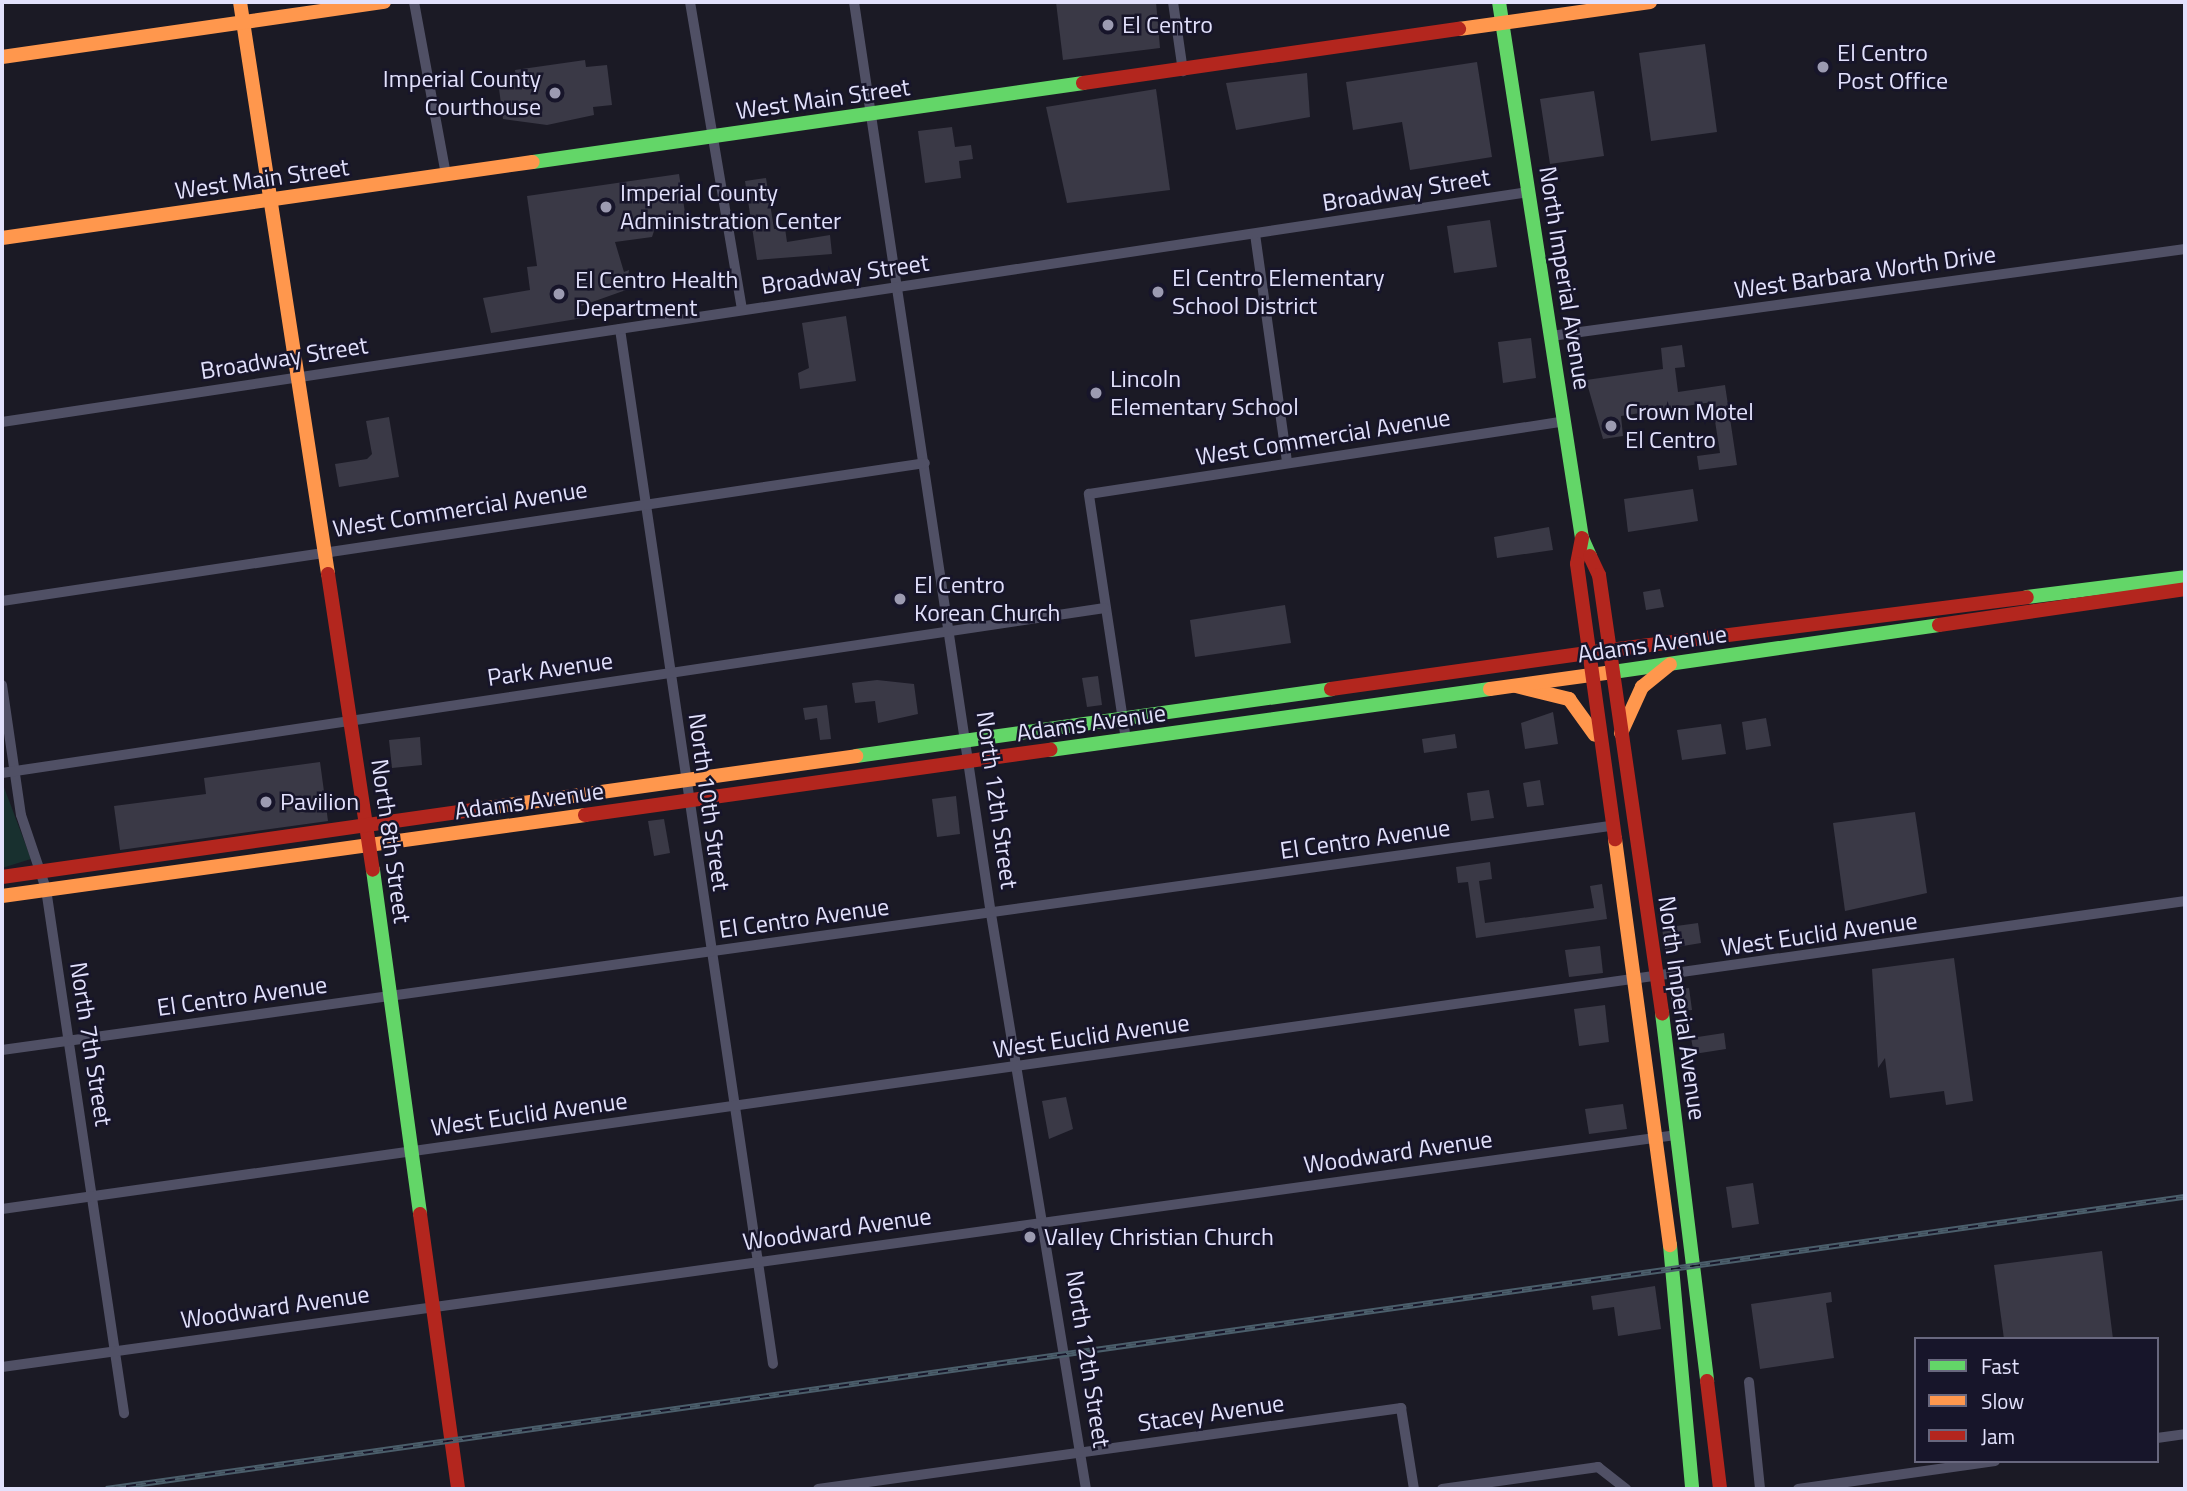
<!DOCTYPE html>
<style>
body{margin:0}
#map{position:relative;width:2187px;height:1491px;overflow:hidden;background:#1b1a25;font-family:"Titillium Web",sans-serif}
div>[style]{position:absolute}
.green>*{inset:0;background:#18302f}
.building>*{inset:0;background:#3a3946}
.street>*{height:10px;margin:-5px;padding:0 5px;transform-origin:5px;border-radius:5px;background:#505065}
.fast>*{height:14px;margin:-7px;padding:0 7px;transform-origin:7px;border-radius:7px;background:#63d668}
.slow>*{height:14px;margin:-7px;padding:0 7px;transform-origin:7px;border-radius:7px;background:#ff974d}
.jam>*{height:14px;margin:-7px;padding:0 7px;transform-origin:7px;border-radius:7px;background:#b3261e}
.rail>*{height:6px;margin-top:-3px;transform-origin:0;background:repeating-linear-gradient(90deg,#17152a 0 10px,#4b5e6b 0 20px);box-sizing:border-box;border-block:2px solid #4b5e6b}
.dots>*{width:19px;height:19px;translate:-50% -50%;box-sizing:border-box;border:4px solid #17152a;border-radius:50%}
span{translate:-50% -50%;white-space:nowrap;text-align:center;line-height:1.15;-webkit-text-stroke:5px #17152a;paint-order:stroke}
.poi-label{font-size:24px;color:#e2e1fc}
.left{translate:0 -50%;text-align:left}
.right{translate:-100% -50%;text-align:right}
.street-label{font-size:24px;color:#e2e1fc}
.frame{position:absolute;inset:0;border:4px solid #e2e1fc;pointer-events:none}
.legend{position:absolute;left:1914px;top:1337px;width:245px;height:126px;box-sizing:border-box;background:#17152a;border:2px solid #68677e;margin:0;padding:9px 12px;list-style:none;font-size:21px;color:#e2e1fc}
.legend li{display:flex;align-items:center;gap:14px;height:35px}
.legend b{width:35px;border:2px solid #68677e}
</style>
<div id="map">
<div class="green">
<i style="clip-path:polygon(2px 782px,31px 859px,2px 868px)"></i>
</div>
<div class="building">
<i style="clip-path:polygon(1056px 2px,1156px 2px,1160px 48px,1063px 60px)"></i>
<i style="clip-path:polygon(1705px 44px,1717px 132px,1651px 141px,1639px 53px)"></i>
<i style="clip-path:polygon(585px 60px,586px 67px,607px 65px,612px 105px,593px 107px,594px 115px,547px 125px,503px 119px,498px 81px,516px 79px,515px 70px)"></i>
<i style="clip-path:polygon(1477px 62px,1492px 157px,1410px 170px,1402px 122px,1353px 130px,1346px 82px)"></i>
<i style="clip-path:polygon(1307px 73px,1310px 117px,1236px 130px,1226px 83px)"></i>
<i style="clip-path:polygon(1156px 89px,1170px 190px,1067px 203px,1046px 107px)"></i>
<i style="clip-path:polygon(1594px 91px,1604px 156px,1550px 164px,1540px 99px)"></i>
<i style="clip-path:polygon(952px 127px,955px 147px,971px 145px,973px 159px,959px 161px,961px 178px,925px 183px,918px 131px)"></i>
<i style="clip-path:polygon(679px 174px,686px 219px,655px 228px,652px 237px,615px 242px,624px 272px,629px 270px,626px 290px,581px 306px,583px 318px,491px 333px,483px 298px,530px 290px,527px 267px,537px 266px,527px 196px)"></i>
<i style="clip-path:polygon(766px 178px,774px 229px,785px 228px,787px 242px,830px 235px,832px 254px,757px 260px,745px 181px)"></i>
<i style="clip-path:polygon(1490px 220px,1497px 267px,1454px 273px,1447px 226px)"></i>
<i style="clip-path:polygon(846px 316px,856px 381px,800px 389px,798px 373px,809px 368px,802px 323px)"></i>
<i style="clip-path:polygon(1531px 338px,1536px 378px,1503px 383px,1498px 342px)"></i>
<i style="clip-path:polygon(1682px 345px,1685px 367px,1675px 368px,1678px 392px,1725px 385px,1737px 465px,1699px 470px,1697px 456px,1720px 453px,1712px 402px,1621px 416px,1623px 436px,1603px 439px,1586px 380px,1663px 369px,1661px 348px)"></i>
<i style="clip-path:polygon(389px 417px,399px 477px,339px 487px,335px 464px,367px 459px,372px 454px,366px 421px)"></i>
<i style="clip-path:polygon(1693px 489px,1698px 521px,1628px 532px,1624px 499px)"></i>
<i style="clip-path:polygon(1549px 527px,1553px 550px,1497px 558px,1494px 537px)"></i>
<i style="clip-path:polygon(1660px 589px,1664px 607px,1646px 610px,1643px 592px)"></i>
<i style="clip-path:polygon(1285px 605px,1291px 643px,1195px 657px,1190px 620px)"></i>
<i style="clip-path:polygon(1098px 676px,1102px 705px,1087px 707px,1082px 678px)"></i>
<i style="clip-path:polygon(877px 680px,914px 684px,918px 714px,878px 723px,875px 701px,855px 703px,852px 683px)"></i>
<i style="clip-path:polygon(827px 705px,831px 739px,820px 740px,817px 718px,805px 720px,803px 708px)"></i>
<i style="clip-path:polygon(1553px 712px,1558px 744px,1525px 749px,1521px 723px)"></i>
<i style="clip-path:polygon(1766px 718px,1771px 746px,1746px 750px,1742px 722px)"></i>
<i style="clip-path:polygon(1721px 724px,1726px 754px,1682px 760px,1677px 730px)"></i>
<i style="clip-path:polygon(1455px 734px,1457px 748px,1424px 753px,1422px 739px)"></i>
<i style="clip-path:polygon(420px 737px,422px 765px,392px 768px,389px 740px)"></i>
<i style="clip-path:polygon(320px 762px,328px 821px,120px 850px,114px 806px,206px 794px,204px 778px)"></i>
<i style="clip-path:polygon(1540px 780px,1544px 805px,1527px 807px,1523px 783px)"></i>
<i style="clip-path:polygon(1489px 790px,1494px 818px,1471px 821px,1467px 793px)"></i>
<i style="clip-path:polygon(956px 796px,960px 834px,937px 837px,932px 799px)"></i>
<i style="clip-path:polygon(1915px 812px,1927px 893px,1845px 911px,1833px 823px)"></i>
<i style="clip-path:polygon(664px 819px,670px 853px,654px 856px,648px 821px)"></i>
<i style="clip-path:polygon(1490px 862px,1492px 879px,1479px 881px,1485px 923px,1594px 908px,1590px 886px,1602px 884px,1607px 919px,1476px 938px,1468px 882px,1458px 883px,1456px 867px)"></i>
<i style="clip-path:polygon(1698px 923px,1701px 943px,1665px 949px,1662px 928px)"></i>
<i style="clip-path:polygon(1600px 946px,1603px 973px,1569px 977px,1565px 950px)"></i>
<i style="clip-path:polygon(1954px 958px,1973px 1101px,1946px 1105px,1944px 1091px,1890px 1098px,1885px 1058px,1878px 1068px,1872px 969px)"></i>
<i style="clip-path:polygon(1689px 988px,1692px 1010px,1673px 1012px,1670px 991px)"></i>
<i style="clip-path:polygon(1605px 1005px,1609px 1042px,1579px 1046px,1574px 1009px)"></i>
<i style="clip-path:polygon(1724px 1033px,1726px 1049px,1694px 1054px,1691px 1038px)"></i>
<i style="clip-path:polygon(1066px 1097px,1073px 1129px,1049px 1139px,1042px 1101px)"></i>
<i style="clip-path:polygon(1623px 1104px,1627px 1129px,1589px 1134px,1585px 1109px)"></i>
<i style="clip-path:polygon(1753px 1183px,1759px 1224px,1732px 1228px,1726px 1187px)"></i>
<i style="clip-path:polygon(2102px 1251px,2113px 1339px,2004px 1339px,1994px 1265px)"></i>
<i style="clip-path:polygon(1655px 1286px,1661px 1329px,1618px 1336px,1614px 1307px,1593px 1310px,1591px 1296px)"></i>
<i style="clip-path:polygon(1831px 1292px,1832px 1302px,1826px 1303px,1834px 1358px,1760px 1369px,1751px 1304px)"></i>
</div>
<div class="street">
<i style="left:414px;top:2px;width:176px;rotate:79.5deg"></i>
<i style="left:690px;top:2px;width:312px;rotate:80.4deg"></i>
<i style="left:854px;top:2px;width:922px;rotate:81.46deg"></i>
<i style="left:991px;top:914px;width:583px;rotate:80.62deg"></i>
<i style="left:1173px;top:2px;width:70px;rotate:81.8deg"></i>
<i style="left:1255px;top:234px;width:231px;rotate:82deg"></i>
<i style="left:620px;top:329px;width:1046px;rotate:81.59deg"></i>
<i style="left:1551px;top:336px;width:640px;rotate:-7.81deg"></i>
<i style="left:2px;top:422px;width:1543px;rotate:-8.57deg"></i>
<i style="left:2px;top:601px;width:933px;rotate:-8.5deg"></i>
<i style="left:2px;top:685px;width:131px;rotate:81.7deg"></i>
<i style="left:21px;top:815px;width:78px;rotate:71.3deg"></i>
<i style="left:46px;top:889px;width:530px;rotate:81.53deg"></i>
<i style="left:1126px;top:740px;width:249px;rotate:-98.6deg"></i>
<i style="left:1089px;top:494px;width:481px;rotate:-8.7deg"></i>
<i style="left:2px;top:773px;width:1115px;rotate:-8.51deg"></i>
<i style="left:2px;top:1050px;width:1625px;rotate:-7.93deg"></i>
<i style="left:2px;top:1209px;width:2205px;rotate:-8.03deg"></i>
<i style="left:2px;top:1367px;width:1691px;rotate:-7.89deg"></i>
<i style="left:1749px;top:1382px;width:108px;rotate:84.1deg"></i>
<i style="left:2157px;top:1438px;width:28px;rotate:-8deg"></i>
<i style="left:818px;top:1489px;width:589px;rotate:-7.91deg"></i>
<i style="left:1401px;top:1408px;width:82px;rotate:80.9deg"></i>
<i style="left:1442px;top:1489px;width:158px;rotate:-8deg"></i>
<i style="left:1598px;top:1467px;width:36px;rotate:38deg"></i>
<i style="left:1798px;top:1489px;width:199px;rotate:-8.1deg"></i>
</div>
<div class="fast">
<i style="left:1499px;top:2px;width:542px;rotate:81.2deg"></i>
<i style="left:1582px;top:538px;width:20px;rotate:66deg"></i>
<i style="left:533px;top:162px;width:556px;rotate:-8.17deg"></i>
<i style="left:2027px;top:597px;width:159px;rotate:-7.2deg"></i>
<i style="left:1613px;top:672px;width:329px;rotate:-8.2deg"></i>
<i style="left:1050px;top:750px;width:444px;rotate:-7.9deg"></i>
<i style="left:856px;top:756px;width:480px;rotate:-8deg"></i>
<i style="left:373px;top:870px;width:347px;rotate:82.2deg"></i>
<i style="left:1662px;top:1013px;width:371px;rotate:83deg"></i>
<i style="left:1670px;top:1245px;width:245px;rotate:84.8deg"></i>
</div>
<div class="slow">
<i style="left:240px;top:2px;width:579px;rotate:81.25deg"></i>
<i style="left:1459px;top:29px;width:193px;rotate:-8deg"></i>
<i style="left:2px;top:57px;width:386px;rotate:-8.2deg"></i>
<i style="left:2px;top:238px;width:536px;rotate:-8.15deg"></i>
<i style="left:1516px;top:686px;width:55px;rotate:13.8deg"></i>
<i style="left:1569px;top:699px;width:44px;rotate:54.2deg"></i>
<i style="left:1490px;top:689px;width:124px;rotate:-7.9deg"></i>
<i style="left:1621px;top:733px;width:51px;rotate:-65.5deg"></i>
<i style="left:1642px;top:687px;width:36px;rotate:-39deg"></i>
<i style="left:480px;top:809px;width:380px;rotate:-8deg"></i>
<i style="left:1615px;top:839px;width:410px;rotate:82.3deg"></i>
<i style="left:2px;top:896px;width:589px;rotate:-7.91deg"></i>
</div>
<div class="jam">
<i style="left:1083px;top:83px;width:380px;rotate:-8.2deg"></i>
<i style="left:1582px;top:538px;width:26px;rotate:101deg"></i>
<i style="left:1577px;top:564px;width:278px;rotate:82.1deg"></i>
<i style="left:1590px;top:556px;width:21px;rotate:65deg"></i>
<i style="left:1599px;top:575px;width:443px;rotate:81.8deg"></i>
<i style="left:328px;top:574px;width:299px;rotate:81.4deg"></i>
<i style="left:1939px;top:625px;width:249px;rotate:-8.3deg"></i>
<i style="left:1610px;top:650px;width:420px;rotate:-7.2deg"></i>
<i style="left:1331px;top:689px;width:282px;rotate:-8deg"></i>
<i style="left:585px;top:815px;width:470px;rotate:-8deg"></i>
<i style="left:2px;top:877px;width:483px;rotate:-8.1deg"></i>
<i style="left:420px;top:1214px;width:278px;rotate:82.1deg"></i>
<i style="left:1707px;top:1381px;width:109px;rotate:83.1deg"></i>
</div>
<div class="rail">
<i style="left:106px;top:1489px;width:2099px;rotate:-8deg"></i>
</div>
<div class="dots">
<i style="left:1108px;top:25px;background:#9c9bb1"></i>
<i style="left:1823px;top:67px;background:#9c9bb1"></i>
<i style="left:555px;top:93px;background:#9c9bb1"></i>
<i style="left:606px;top:207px;background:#9c9bb1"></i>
<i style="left:1158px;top:292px;background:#9c9bb1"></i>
<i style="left:559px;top:294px;background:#9c9bb1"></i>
<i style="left:1096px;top:393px;background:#9c9bb1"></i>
<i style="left:1611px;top:426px;background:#9c9bb1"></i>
<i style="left:900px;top:599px;background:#9c9bb1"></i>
<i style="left:266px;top:802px;background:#9c9bb1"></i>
<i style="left:1030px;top:1237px;background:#9c9bb1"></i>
</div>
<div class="poi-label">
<span class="left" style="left:1122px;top:25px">El Centro</span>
<span class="left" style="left:1837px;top:67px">El Centro<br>Post Office</span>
<span class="right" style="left:541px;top:93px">Imperial County<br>Courthouse</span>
<span class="left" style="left:620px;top:207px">Imperial County<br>Administration Center</span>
<span class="left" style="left:1172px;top:292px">El Centro Elementary<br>School District</span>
<span class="left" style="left:575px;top:294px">El Centro Health<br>Department</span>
<span class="left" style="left:1110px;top:393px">Lincoln<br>Elementary School</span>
<span class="left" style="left:1625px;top:426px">Crown Motel<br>El Centro</span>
<span class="left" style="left:914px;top:599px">El Centro<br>Korean Church</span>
<span class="left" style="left:280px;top:802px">Pavilion</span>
<span class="left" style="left:1044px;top:1237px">Valley Christian Church</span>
</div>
<div class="street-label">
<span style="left:823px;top:99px;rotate:-8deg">West Main Street</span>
<span style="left:262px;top:179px;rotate:-8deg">West Main Street</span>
<span style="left:1406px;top:190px;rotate:-9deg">Broadway Street</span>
<span style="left:1865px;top:272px;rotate:-8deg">West Barbara Worth Drive</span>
<span style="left:845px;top:274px;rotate:-8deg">Broadway Street</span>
<span style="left:1565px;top:278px;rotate:81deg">North Imperial Avenue</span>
<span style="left:284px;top:358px;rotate:-9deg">Broadway Street</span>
<span style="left:1323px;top:437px;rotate:-9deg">West Commercial Avenue</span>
<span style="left:460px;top:509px;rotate:-9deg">West Commercial Avenue</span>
<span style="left:1652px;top:644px;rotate:-8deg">Adams Avenue</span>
<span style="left:550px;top:669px;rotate:-8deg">Park Avenue</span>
<span style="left:1091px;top:723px;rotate:-8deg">Adams Avenue</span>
<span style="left:997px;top:800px;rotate:82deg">North 12th Street</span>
<span style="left:529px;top:801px;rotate:-8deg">Adams Avenue</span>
<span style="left:709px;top:802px;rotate:82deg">North 10th Street</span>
<span style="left:1365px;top:839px;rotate:-8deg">El Centro Avenue</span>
<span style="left:391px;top:841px;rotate:82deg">North 8th Street</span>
<span style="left:804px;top:918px;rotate:-8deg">El Centro Avenue</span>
<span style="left:1819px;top:934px;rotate:-8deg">West Euclid Avenue</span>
<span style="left:242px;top:996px;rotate:-8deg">El Centro Avenue</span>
<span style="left:1682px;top:1008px;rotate:82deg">North Imperial Avenue</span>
<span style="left:1091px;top:1036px;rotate:-8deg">West Euclid Avenue</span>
<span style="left:91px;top:1044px;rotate:81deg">North 7th Street</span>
<span style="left:529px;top:1114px;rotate:-8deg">West Euclid Avenue</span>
<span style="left:1398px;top:1152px;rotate:-8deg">Woodward Avenue</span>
<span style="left:837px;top:1229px;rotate:-8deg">Woodward Avenue</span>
<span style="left:275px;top:1307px;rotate:-8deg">Woodward Avenue</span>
<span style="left:1088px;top:1359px;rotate:81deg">North 12th Street</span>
<span style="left:1211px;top:1413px;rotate:-8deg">Stacey Avenue</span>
</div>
<div class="frame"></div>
<ul class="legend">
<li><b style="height:9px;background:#63d668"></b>Fast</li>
<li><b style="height:9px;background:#ff974d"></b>Slow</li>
<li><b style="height:9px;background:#b3261e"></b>Jam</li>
</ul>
</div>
